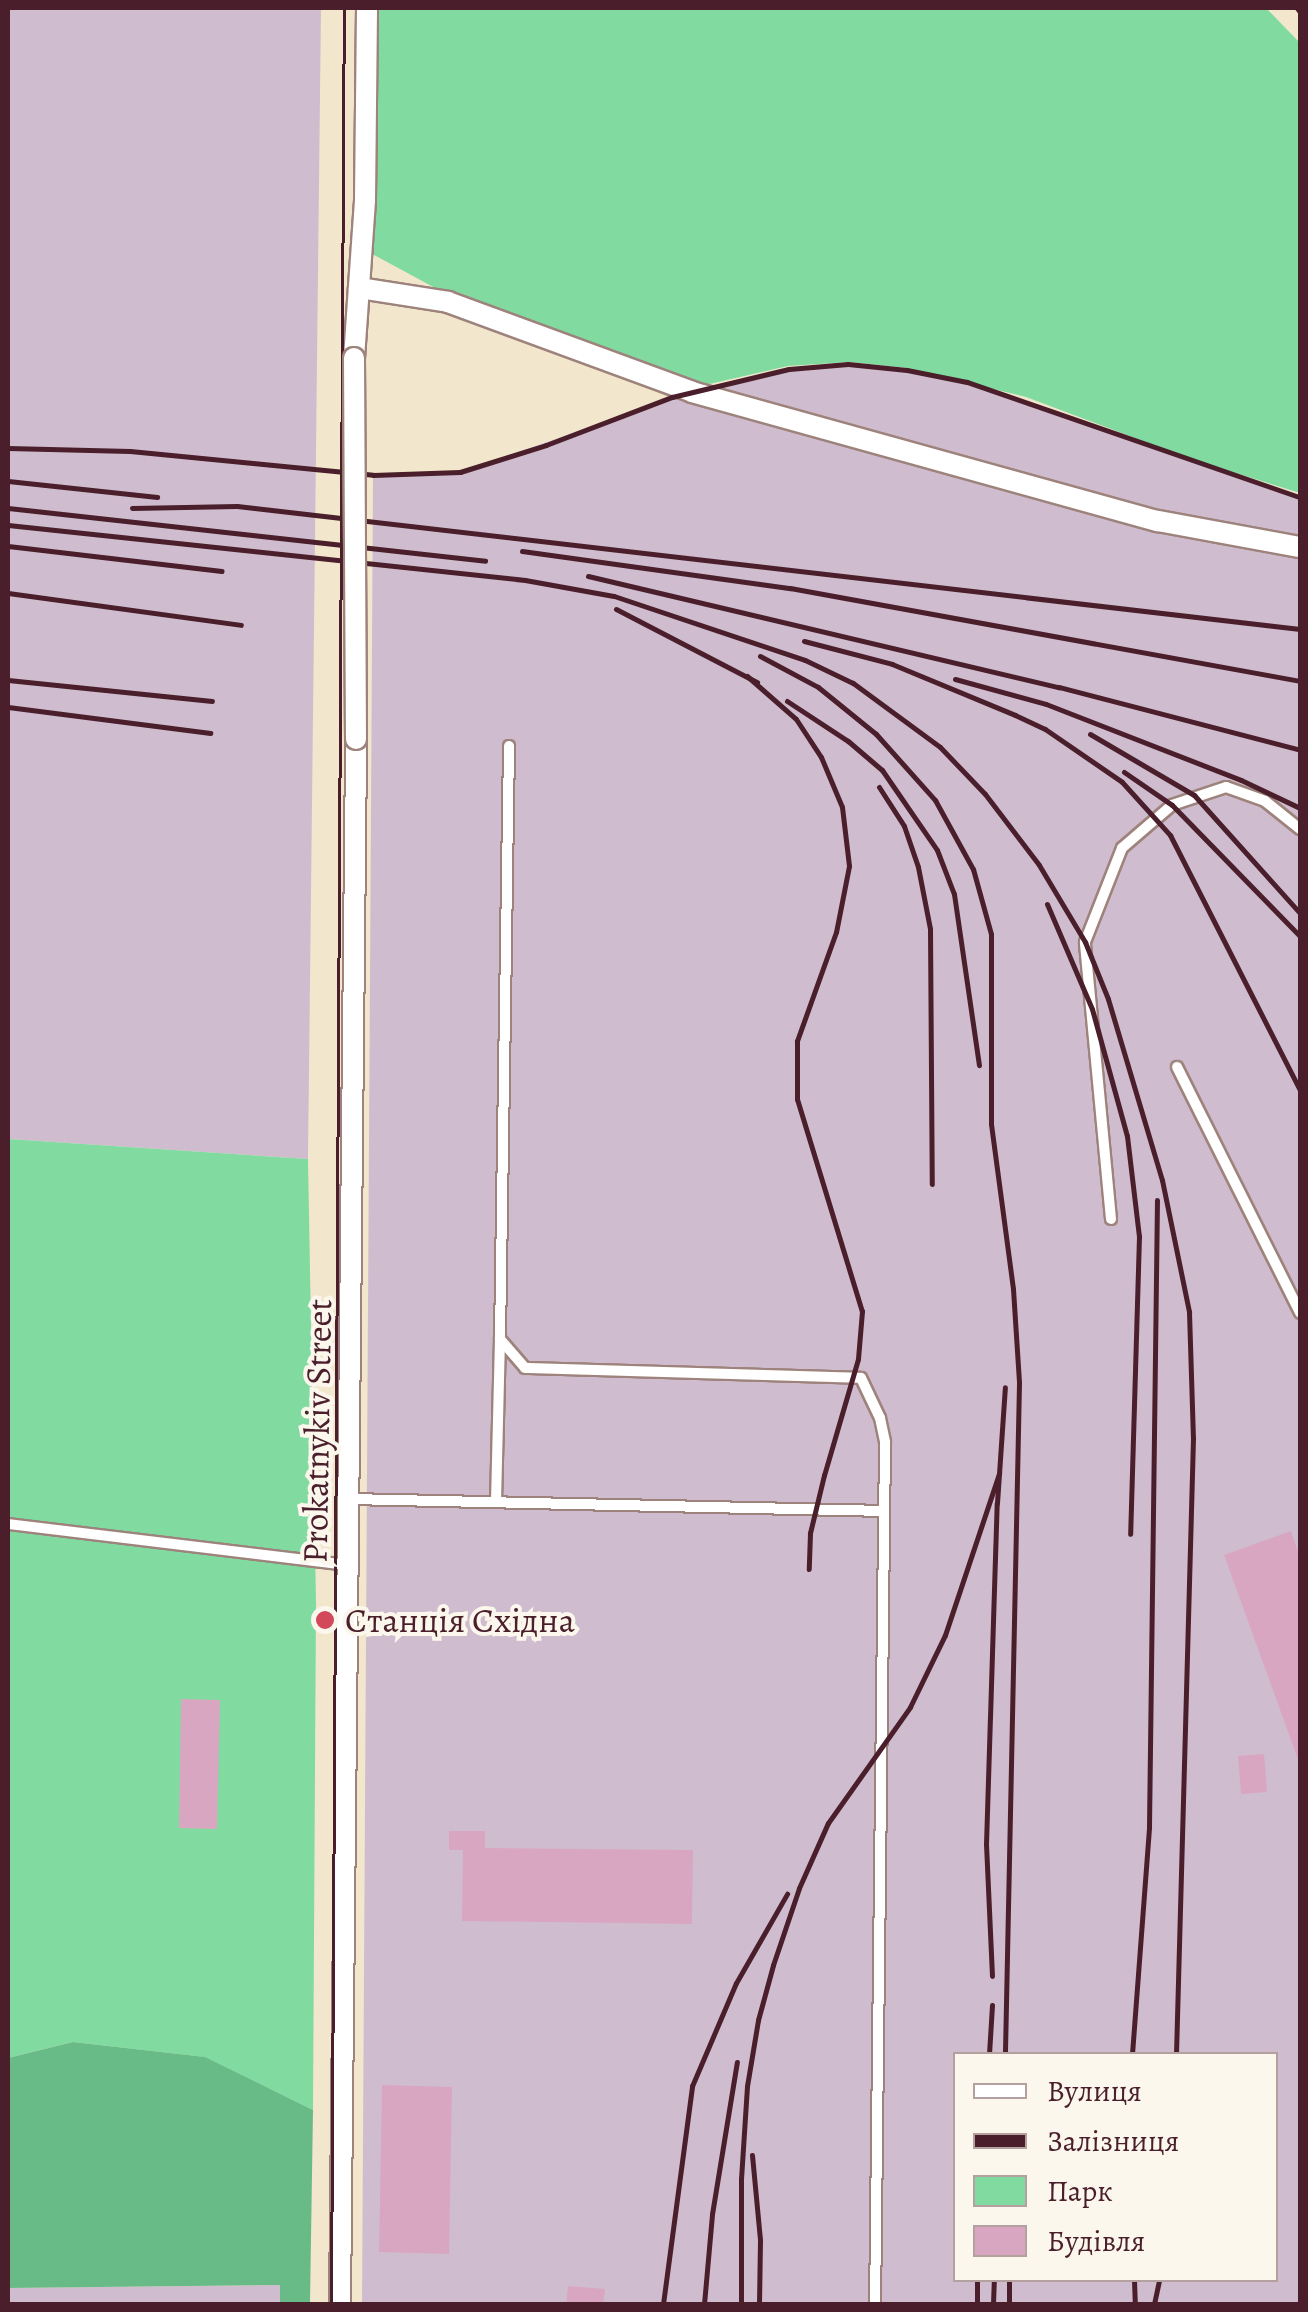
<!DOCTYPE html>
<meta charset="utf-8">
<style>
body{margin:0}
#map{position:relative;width:1308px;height:2312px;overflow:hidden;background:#f2e7cd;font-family:Alegreya,serif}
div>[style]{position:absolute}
.industrial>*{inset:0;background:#cfbdcf}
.green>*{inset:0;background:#81dba1}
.forest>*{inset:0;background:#68bb87}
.building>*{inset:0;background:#d9a6c2}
.roads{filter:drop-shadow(2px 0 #9e837c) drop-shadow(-2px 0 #9e837c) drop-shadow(0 2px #9e837c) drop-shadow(0 -2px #9e837c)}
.service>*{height:10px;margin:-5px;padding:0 5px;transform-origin:5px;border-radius:5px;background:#fff}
.minor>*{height:20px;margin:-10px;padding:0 10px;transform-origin:10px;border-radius:10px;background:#fff}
.tram>*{height:2.5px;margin:-1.25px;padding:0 1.25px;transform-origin:1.25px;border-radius:1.25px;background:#4a1f2b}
.rail>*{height:5px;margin:-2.5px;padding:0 2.5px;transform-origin:2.5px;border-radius:2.5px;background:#4a1f2b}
.bridges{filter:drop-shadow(2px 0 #9e837c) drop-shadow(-2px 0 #9e837c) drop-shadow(0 2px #9e837c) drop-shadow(0 -2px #9e837c)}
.minor-bridge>*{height:20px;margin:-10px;padding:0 10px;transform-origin:10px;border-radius:10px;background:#fff}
.dots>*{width:28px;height:28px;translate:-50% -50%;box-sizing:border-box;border:5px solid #fbf7ec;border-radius:50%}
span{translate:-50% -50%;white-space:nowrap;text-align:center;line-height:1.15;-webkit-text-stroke:8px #fbf7ec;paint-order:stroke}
.street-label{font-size:35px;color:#4a1f2b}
.poi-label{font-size:35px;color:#4a1f2b}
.left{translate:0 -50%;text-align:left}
.frame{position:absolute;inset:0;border:10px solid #4a1f2b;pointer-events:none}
.legend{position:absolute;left:953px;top:2052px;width:325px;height:230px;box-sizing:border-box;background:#fbf7ec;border:2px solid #b4a19f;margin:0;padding:12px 18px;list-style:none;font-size:30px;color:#4a1f2b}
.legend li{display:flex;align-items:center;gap:20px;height:50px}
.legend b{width:50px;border:2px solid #b4a19f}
</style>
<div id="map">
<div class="industrial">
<i style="clip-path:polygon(8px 8px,321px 8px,308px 1159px,8px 1139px)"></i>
<i style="clip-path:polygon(evenodd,848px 364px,907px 370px,967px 383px,1300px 497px,1300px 2304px,362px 2304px,373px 475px,460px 472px,692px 392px,789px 369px,848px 364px,956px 2054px,1276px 2054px,1276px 2280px,956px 2280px,956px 2054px)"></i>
<i style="clip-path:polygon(280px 2285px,280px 2304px,8px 2304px,8px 2288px)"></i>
</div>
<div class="green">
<i style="clip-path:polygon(376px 8px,1266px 8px,1300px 43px,1300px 493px,1191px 459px,1026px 397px,907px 368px,849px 362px,788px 366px,692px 388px,450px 296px,363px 249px)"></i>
<i style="clip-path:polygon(8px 1139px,308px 1159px,316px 1603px,313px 2110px,204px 2057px,73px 2042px,8px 2058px)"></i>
</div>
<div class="forest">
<i style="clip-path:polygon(73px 2042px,205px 2057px,313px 2110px,310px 2304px,280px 2304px,280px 2285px,8px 2288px,8px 2058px)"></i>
</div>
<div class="building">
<i style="clip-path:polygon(1291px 1531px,1300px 1557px,1299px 1762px,1224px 1555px)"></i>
<i style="clip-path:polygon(181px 1699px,220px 1700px,217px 1829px,179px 1828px)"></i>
<i style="clip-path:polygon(1264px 1754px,1267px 1792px,1241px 1794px,1238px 1756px)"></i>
<i style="clip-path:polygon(449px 1831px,485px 1831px,485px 1848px,693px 1850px,692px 1924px,462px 1921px,463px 1850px,449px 1850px)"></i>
<i style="clip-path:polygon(382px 2085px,452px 2087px,449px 2254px,379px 2252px)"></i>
<i style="clip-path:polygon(568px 2286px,605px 2289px,603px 2304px,566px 2304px)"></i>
</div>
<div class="roads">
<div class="service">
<i style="left:509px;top:746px;width:593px;rotate:90.87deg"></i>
<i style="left:500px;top:1339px;width:38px;rotate:49deg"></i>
<i style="left:525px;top:1368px;width:336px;rotate:1.7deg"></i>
<i style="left:861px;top:1378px;width:44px;rotate:64.6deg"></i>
<i style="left:880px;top:1418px;width:25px;rotate:78deg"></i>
<i style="left:885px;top:1442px;width:862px;rotate:90.66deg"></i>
<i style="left:1177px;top:1067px;width:275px;rotate:63.4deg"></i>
<i style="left:1111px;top:1219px;width:278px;rotate:-95.4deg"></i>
<i style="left:1085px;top:942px;width:101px;rotate:-68.5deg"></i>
<i style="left:1122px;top:848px;width:66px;rotate:-40.7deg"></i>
<i style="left:1172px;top:805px;width:57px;rotate:-18.4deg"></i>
<i style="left:1226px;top:787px;width:41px;rotate:19.7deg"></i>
<i style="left:1265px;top:801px;width:45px;rotate:38.7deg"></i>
<i style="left:349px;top:1499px;width:535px;rotate:1.28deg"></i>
<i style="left:496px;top:1502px;width:163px;rotate:-88.6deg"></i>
<i style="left:8px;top:1524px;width:341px;rotate:6.9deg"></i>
</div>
<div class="minor">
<i style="left:359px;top:288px;width:90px;rotate:8.9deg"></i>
<i style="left:448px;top:302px;width:260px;rotate:20.2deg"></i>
<i style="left:692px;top:392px;width:484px;rotate:15.5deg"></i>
<i style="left:1158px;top:521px;width:144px;rotate:10.4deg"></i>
<i style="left:354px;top:358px;width:158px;rotate:-86deg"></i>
<i style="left:365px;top:200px;width:192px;rotate:-89.4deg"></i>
<i style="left:340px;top:2304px;width:1565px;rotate:-89.41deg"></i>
</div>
</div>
<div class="tram">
<i style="left:331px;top:2304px;width:2296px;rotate:-89.68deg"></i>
</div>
<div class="rail">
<i style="left:1297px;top:8px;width:5px;rotate:53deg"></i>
<i style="left:8px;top:448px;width:122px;rotate:1.4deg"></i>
<i style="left:130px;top:451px;width:244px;rotate:5.6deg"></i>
<i style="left:373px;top:475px;width:87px;rotate:-2deg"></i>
<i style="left:460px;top:472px;width:90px;rotate:-17.4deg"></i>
<i style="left:546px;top:445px;width:135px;rotate:-20.9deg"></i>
<i style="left:672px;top:397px;width:120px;rotate:-13.5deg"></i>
<i style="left:789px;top:369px;width:59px;rotate:-4.8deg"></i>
<i style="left:848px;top:364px;width:59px;rotate:5.8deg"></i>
<i style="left:907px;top:370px;width:61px;rotate:11.3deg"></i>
<i style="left:967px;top:382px;width:352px;rotate:19.1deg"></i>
<i style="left:8px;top:481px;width:150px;rotate:6.1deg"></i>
<i style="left:8px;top:508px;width:480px;rotate:6.3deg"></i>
<i style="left:132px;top:508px;width:105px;rotate:-1.1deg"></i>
<i style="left:237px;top:506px;width:1070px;rotate:6.6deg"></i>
<i style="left:8px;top:525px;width:520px;rotate:6.07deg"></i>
<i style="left:525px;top:580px;width:90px;rotate:10.2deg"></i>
<i style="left:614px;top:596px;width:201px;rotate:18.5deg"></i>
<i style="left:805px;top:660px;width:53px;rotate:25.6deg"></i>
<i style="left:853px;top:683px;width:108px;rotate:36.3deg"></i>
<i style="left:940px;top:747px;width:65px;rotate:46.2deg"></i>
<i style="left:985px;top:794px;width:89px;rotate:52.7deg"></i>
<i style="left:1039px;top:865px;width:90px;rotate:59.1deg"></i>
<i style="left:1085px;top:942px;width:61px;rotate:68deg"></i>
<i style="left:1108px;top:999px;width:189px;rotate:73.4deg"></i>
<i style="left:1162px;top:1180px;width:135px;rotate:78.4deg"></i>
<i style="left:1189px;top:1312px;width:126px;rotate:88.2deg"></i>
<i style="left:1193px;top:1438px;width:616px;rotate:91.58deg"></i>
<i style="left:8px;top:546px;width:215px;rotate:6.7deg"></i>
<i style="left:522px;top:551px;width:271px;rotate:7.9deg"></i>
<i style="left:790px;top:588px;width:518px;rotate:10.33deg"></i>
<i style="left:588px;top:576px;width:484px;rotate:13.3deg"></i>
<i style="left:1059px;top:687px;width:249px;rotate:14.6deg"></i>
<i style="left:8px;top:593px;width:235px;rotate:7.8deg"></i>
<i style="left:616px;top:609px;width:159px;rotate:27.4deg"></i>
<i style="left:804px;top:641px;width:91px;rotate:14.6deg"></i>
<i style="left:892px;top:664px;width:133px;rotate:22.5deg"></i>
<i style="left:1015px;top:715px;width:33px;rotate:25deg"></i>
<i style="left:1045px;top:729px;width:93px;rotate:34.5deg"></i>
<i style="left:1122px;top:782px;width:72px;rotate:47.8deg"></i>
<i style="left:1170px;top:835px;width:286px;rotate:63deg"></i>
<i style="left:760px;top:656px;width:66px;rotate:28.1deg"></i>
<i style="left:818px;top:687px;width:75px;rotate:39deg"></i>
<i style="left:876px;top:734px;width:89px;rotate:48.2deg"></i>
<i style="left:935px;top:800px;width:79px;rotate:61.2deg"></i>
<i style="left:973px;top:869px;width:67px;rotate:74.5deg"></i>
<i style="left:991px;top:934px;width:190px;rotate:90deg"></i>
<i style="left:991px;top:1124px;width:166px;rotate:82.4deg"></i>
<i style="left:1013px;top:1289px;width:94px;rotate:86.3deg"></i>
<i style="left:1019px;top:1383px;width:671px;rotate:91.2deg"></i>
<i style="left:747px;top:676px;width:65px;rotate:41.3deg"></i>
<i style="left:796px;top:719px;width:45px;rotate:56.7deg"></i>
<i style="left:821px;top:757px;width:54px;rotate:67.2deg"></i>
<i style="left:842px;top:807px;width:59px;rotate:83.2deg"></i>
<i style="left:849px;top:866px;width:67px;rotate:101.1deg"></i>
<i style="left:836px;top:932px;width:116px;rotate:109.7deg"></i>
<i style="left:797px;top:1041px;width:58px;rotate:90deg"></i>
<i style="left:797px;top:1099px;width:222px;rotate:73deg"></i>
<i style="left:862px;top:1311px;width:48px;rotate:94.8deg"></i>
<i style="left:858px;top:1359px;width:121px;rotate:106.3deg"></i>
<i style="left:824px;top:1475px;width:60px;rotate:103.6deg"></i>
<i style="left:810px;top:1533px;width:36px;rotate:92deg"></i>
<i style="left:955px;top:679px;width:94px;rotate:15.4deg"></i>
<i style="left:1046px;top:704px;width:209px;rotate:21.3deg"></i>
<i style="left:1241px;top:780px;width:65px;rotate:25.4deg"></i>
<i style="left:8px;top:680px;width:205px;rotate:5.9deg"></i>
<i style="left:787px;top:701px;width:73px;rotate:33.3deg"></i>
<i style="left:848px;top:741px;width:45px;rotate:40.5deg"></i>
<i style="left:882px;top:770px;width:97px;rotate:55.5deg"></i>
<i style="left:937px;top:850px;width:47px;rotate:68.9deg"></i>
<i style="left:954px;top:894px;width:173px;rotate:81.7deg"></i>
<i style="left:8px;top:707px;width:204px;rotate:7.3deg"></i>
<i style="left:1090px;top:734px;width:121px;rotate:30.4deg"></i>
<i style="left:1194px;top:795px;width:159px;rotate:48.1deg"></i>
<i style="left:1124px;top:772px;width:58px;rotate:34.5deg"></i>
<i style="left:1172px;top:805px;width:183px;rotate:45.7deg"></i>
<i style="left:879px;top:787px;width:46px;rotate:57.3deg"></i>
<i style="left:904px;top:826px;width:43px;rotate:71.1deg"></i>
<i style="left:918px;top:867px;width:63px;rotate:79deg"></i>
<i style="left:930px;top:929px;width:255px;rotate:89.6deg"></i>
<i style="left:1047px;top:904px;width:114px;rotate:66.8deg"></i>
<i style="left:1092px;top:1009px;width:132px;rotate:74.6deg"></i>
<i style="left:1127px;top:1136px;width:101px;rotate:83.2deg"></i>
<i style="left:1139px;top:1236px;width:298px;rotate:91.7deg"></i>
<i style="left:992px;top:1976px;width:132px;rotate:-92.6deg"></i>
<i style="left:986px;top:1844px;width:341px;rotate:-88.2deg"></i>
<i style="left:997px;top:1503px;width:116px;rotate:-86.1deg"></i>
<i style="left:989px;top:2054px;width:49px;rotate:-86.5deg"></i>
<i style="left:1132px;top:2054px;width:228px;rotate:-85.7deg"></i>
<i style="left:1149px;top:1827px;width:627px;rotate:-89.27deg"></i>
<i style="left:752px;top:2155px;width:85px;rotate:84.6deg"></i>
<i style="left:760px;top:2240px;width:64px;rotate:90.9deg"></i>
<i style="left:1009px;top:2280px;width:24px;rotate:90deg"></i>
<i style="left:1134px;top:2280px;width:24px;rotate:88deg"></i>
<i style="left:663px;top:2304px;width:220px;rotate:-82.4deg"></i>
<i style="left:692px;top:2086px;width:112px;rotate:-66.9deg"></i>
<i style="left:736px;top:1983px;width:103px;rotate:-60.2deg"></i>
<i style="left:704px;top:2304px;width:90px;rotate:-84.9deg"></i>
<i style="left:712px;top:2214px;width:154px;rotate:-80.7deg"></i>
<i style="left:741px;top:2304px;width:125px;rotate:-90deg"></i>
<i style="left:741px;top:2179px;width:93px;rotate:-86.3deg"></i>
<i style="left:747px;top:2086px;width:67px;rotate:-80.5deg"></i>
<i style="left:758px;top:2020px;width:57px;rotate:-74.7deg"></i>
<i style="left:773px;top:1965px;width:81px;rotate:-71.3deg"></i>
<i style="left:799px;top:1888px;width:71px;rotate:-66deg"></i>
<i style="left:828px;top:1823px;width:142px;rotate:-54.7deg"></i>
<i style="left:910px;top:1707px;width:80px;rotate:-64.1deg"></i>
<i style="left:945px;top:1635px;width:170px;rotate:-71.5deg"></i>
<i style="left:977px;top:2304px;width:24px;rotate:-90deg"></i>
<i style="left:993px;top:2304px;width:24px;rotate:-88deg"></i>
<i style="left:1154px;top:2304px;width:25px;rotate:-78deg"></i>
</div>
<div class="bridges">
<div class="minor-bridge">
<i style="left:354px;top:358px;width:381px;rotate:89.7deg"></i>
</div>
</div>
<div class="dots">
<i style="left:325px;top:1620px;background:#d1495b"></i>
</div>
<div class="street-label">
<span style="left:317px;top:1431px;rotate:-89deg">Prokatnykiv Street</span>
</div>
<div class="poi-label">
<span class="left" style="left:345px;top:1620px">Станція Східна</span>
</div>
<div class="frame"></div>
<ul class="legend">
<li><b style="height:12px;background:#fff"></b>Вулиця</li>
<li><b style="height:12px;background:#4a1f2b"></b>Залізниця</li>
<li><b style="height:28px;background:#81dba1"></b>Парк</li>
<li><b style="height:28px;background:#d9a6c2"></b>Будівля</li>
</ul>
</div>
